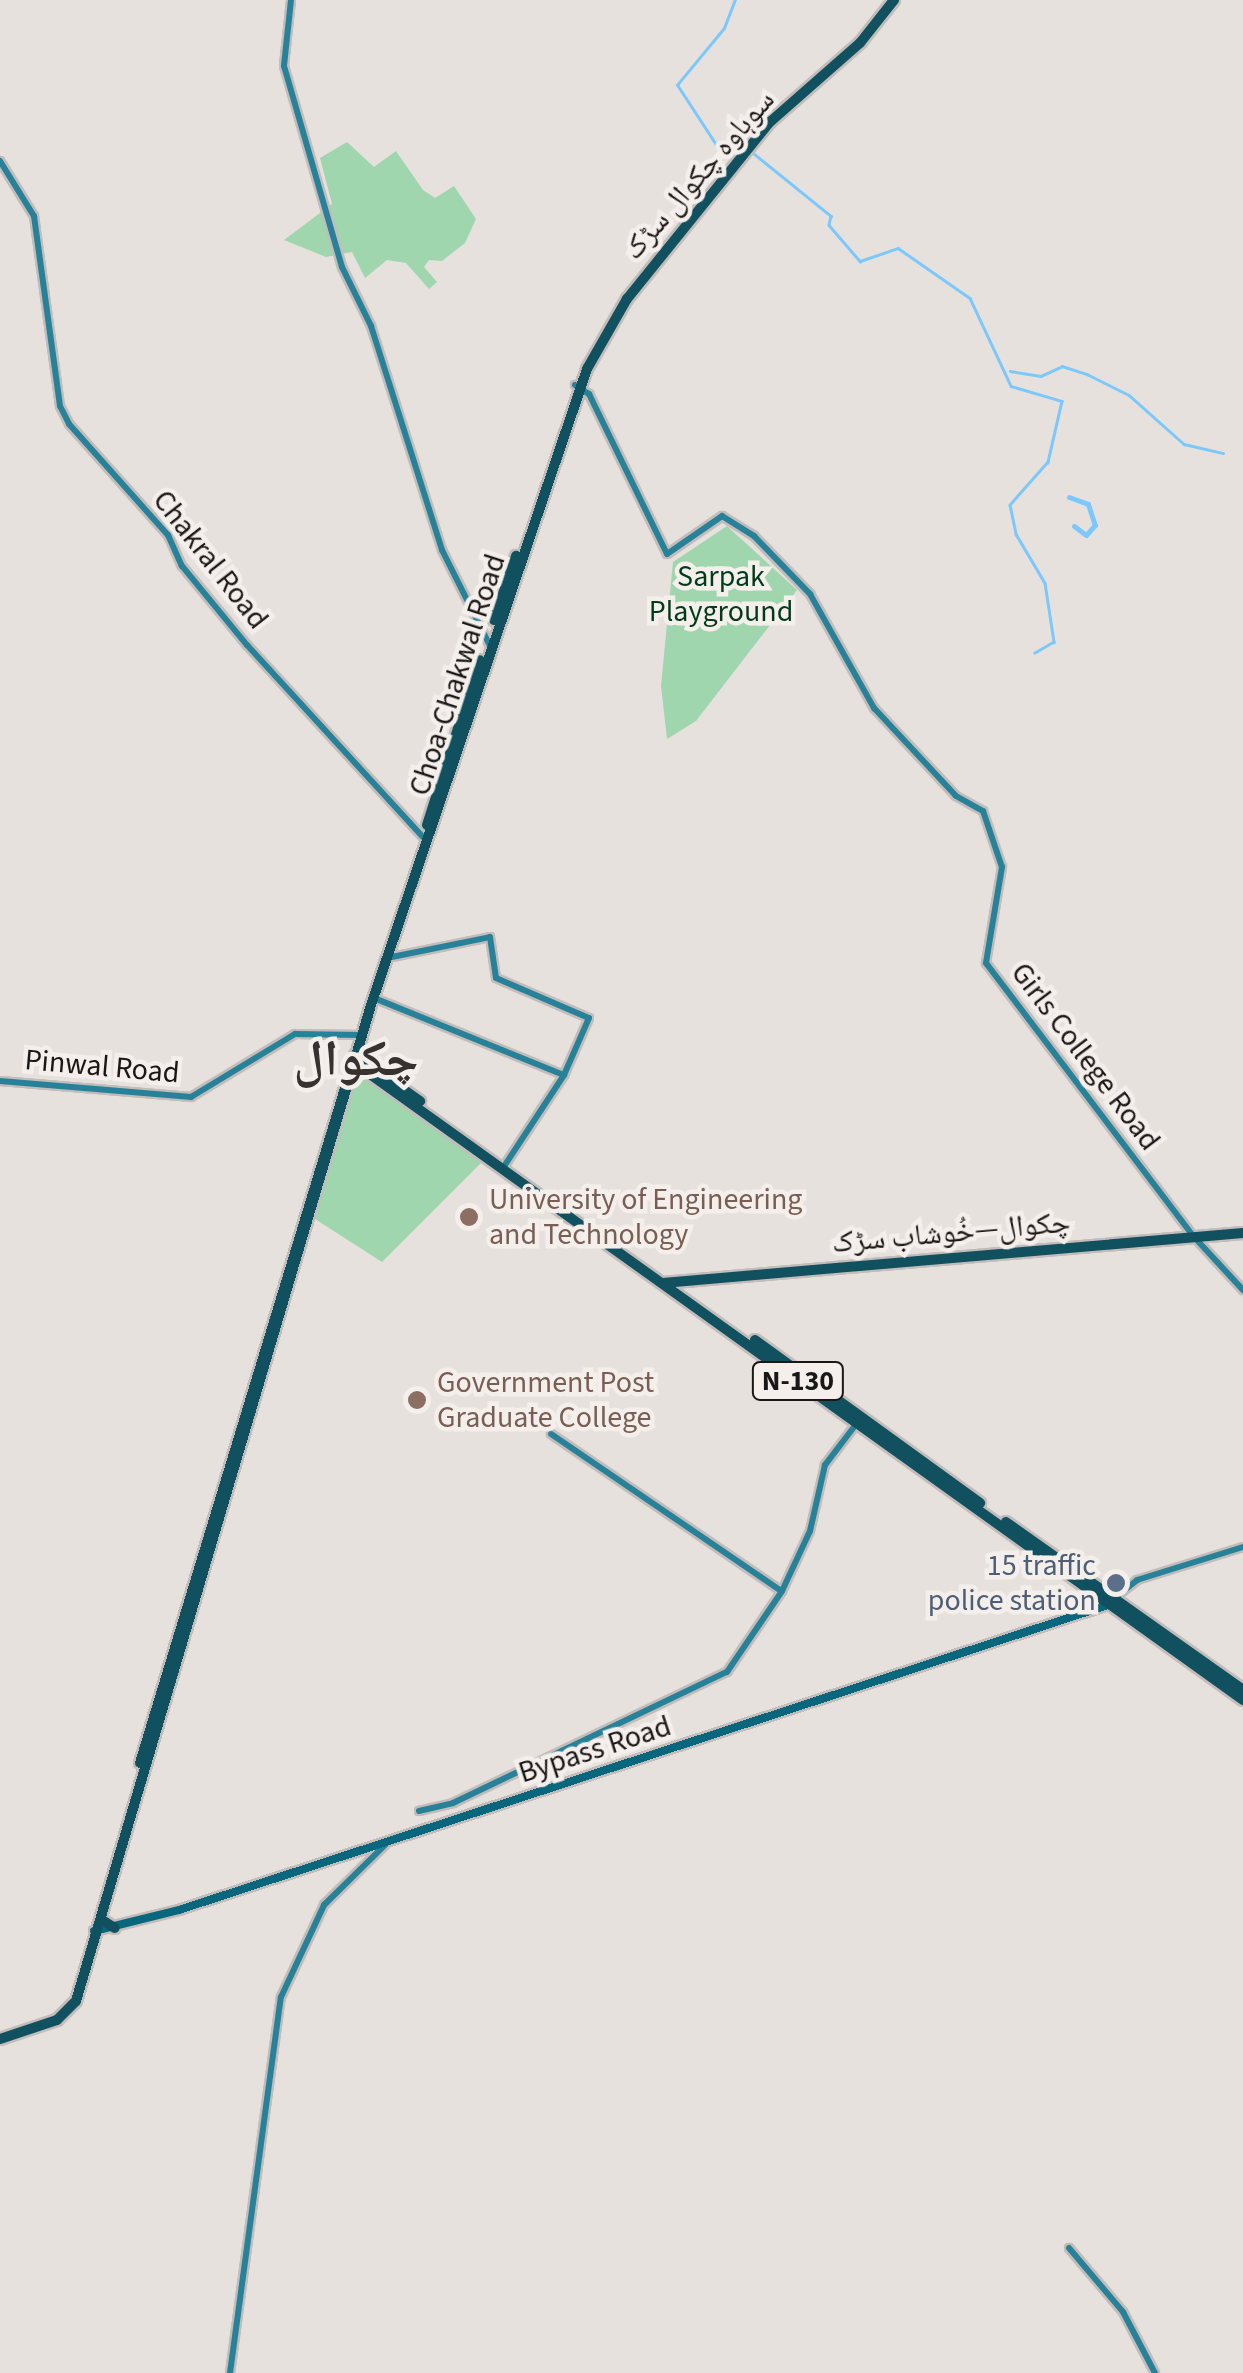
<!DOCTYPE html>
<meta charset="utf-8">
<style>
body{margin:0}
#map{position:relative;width:1243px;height:2373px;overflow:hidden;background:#e7e1de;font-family:"Source Sans 3","Noto Naskh Arabic",sans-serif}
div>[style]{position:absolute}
.green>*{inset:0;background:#9fd6ae}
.stream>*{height:2.5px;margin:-1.25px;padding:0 1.25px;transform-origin:1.25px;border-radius:1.25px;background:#7dc8fb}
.canal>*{height:5px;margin:-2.5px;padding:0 2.5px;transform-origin:2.5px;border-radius:2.5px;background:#7dc8fb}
.roads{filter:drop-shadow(2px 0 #c2bdba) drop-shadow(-2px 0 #c2bdba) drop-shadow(0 2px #c2bdba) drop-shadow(0 -2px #c2bdba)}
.secondary>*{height:6px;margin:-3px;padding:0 3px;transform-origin:3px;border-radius:3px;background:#278299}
.primary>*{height:8px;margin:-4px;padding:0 4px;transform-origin:4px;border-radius:4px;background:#08677c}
.highway>*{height:10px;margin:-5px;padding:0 5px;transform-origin:5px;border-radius:5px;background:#10505f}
.dots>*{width:28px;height:28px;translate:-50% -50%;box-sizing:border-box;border:5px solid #f4efeb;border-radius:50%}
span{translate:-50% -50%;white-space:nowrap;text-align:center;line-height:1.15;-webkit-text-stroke:9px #f4efeb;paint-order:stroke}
.shield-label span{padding:2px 8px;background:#f4efeb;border:2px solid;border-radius:8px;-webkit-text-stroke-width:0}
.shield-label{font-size:28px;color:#1a1816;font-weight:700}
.street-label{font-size:30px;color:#1a1816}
.park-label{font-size:30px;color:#003b1b}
.education-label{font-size:30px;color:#785e54}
.left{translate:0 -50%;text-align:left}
.service-label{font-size:30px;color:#4e5e75}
.right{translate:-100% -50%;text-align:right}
.town-label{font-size:50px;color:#36322f;font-weight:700}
</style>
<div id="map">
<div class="green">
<i style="clip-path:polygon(347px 142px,374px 167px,396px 151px,423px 190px,435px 198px,454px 186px,476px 219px,465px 243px,442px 261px,429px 260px,424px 267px,437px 282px,429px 289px,406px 263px,387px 260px,365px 278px,352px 252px,326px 257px,284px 240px,332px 204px,320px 158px)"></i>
<i style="clip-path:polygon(727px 526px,797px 590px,696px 721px,667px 739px,661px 686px,673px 562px)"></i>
<i style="clip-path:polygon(364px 1075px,484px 1160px,382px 1262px,315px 1219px,356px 1076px)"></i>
</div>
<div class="stream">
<i style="left:752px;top:152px;width:102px;rotate:39deg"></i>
<i style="left:831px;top:216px;width:9px;rotate:103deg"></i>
<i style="left:829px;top:225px;width:48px;rotate:49.3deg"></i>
<i style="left:860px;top:261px;width:40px;rotate:-18.9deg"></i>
<i style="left:898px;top:248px;width:88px;rotate:34.8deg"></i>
<i style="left:970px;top:298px;width:97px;rotate:65deg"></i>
<i style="left:1011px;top:386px;width:53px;rotate:16.4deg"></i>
<i style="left:1062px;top:401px;width:63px;rotate:102.9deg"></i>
<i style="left:1048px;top:462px;width:57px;rotate:131.5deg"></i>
<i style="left:1010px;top:505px;width:30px;rotate:78deg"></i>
<i style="left:1016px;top:534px;width:57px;rotate:59.4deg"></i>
<i style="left:1045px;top:583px;width:60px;rotate:81.3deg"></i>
<i style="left:1054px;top:642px;width:22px;rotate:150deg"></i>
<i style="left:722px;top:154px;width:82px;rotate:-123.1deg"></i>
<i style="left:677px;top:85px;width:74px;rotate:-50.5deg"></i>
<i style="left:724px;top:28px;width:30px;rotate:-69deg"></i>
<i style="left:1010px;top:371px;width:31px;rotate:9deg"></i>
<i style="left:1041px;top:376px;width:23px;rotate:-25deg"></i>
<i style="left:1062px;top:366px;width:26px;rotate:18deg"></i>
<i style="left:1087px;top:374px;width:47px;rotate:26.6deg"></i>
<i style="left:1129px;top:395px;width:74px;rotate:41.7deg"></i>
<i style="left:1184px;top:444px;width:40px;rotate:13deg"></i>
</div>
<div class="canal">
<i style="left:1069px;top:497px;width:20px;rotate:20deg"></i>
<i style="left:1088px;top:504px;width:22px;rotate:72deg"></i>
<i style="left:1095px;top:525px;width:13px;rotate:132deg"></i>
<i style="left:1086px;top:535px;width:15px;rotate:-143deg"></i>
</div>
<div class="roads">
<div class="secondary">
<i style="left:291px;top:0;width:66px;rotate:96.1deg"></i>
<i style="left:284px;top:66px;width:209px;rotate:73.9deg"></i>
<i style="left:342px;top:267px;width:66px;rotate:63.8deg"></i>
<i style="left:371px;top:326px;width:235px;rotate:72.4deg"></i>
<i style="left:442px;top:550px;width:110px;rotate:63.4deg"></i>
<i style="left:0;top:161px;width:65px;rotate:58.3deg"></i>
<i style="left:34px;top:216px;width:192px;rotate:82.2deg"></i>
<i style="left:60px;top:406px;width:20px;rotate:63deg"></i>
<i style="left:69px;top:424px;width:149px;rotate:48.3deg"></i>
<i style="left:168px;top:535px;width:34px;rotate:66deg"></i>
<i style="left:182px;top:566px;width:102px;rotate:50.6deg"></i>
<i style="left:247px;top:645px;width:260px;rotate:47.5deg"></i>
<i style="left:575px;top:385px;width:17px;rotate:33deg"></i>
<i style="left:589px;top:394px;width:178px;rotate:64deg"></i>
<i style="left:667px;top:554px;width:67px;rotate:-34.6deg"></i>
<i style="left:722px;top:516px;width:38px;rotate:32deg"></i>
<i style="left:754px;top:536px;width:81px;rotate:46deg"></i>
<i style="left:810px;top:594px;width:131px;rotate:60.7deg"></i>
<i style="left:874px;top:708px;width:120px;rotate:47deg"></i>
<i style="left:956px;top:796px;width:31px;rotate:29deg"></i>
<i style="left:983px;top:811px;width:59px;rotate:71.3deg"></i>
<i style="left:1002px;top:867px;width:97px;rotate:99.5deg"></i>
<i style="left:986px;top:963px;width:345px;rotate:52.8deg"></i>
<i style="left:1195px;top:1238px;width:71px;rotate:47.3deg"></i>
<i style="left:387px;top:958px;width:105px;rotate:-11.5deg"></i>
<i style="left:490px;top:937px;width:41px;rotate:81.7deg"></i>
<i style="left:496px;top:978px;width:101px;rotate:23.3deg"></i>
<i style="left:589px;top:1018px;width:62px;rotate:113.7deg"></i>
<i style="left:564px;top:1075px;width:111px;rotate:123.3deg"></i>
<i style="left:374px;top:998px;width:205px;rotate:22.1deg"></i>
<i style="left:0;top:1081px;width:192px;rotate:4.8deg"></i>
<i style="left:191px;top:1097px;width:122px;rotate:-31.2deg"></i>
<i style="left:295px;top:1034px;width:66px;rotate:0.9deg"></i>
<i style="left:551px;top:1434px;width:278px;rotate:34.3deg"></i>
<i style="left:1113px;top:1599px;width:31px;rotate:-38deg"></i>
<i style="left:1137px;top:1580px;width:111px;rotate:-17.3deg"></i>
<i style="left:419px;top:1811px;width:35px;rotate:-13deg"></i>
<i style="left:453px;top:1803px;width:304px;rotate:-25.6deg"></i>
<i style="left:727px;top:1672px;width:98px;rotate:-55.8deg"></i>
<i style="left:782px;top:1591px;width:66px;rotate:-65deg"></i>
<i style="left:810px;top:1531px;width:68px;rotate:-77.2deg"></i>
<i style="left:825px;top:1465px;width:53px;rotate:-52.7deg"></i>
<i style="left:1069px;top:2248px;width:84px;rotate:49.8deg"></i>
<i style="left:1123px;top:2312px;width:69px;rotate:62.3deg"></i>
<i style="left:230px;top:2373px;width:379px;rotate:-82.3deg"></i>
<i style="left:281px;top:1997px;width:102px;rotate:-64.9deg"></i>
<i style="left:324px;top:1905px;width:86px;rotate:-44.5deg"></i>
</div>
<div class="primary">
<i style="left:94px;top:1931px;width:88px;rotate:-13.9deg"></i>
<i style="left:179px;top:1910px;width:978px;rotate:-18.18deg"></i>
</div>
<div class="highway">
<i style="left:494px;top:620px;width:68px;rotate:-71deg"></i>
<i style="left:427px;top:825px;width:173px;rotate:-72.2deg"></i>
<i style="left:355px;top:1055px;width:80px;rotate:35.3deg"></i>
<i style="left:353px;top:1062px;width:1095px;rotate:35.63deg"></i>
<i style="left:663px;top:1283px;width:582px;rotate:-4.93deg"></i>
<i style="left:755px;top:1340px;width:278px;rotate:35.9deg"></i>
<i style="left:1006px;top:1522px;width:291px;rotate:35.3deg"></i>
<i style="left:140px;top:1763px;width:722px;rotate:-73.1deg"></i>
<i style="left:102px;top:1920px;width:15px;rotate:32deg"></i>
<i style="left:0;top:2039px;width:60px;rotate:-18.4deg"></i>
<i style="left:57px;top:2020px;width:27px;rotate:-45deg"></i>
<i style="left:76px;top:2001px;width:1039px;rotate:-73.5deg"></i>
<i style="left:371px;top:1005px;width:672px;rotate:-71.24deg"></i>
<i style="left:587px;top:369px;width:81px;rotate:-60.3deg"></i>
<i style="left:627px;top:299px;width:228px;rotate:-51.1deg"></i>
<i style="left:770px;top:122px;width:120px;rotate:-41.3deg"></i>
<i style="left:860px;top:43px;width:55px;rotate:-51.7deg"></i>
</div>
</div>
<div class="dots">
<i style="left:469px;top:1217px;background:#8d6e63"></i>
<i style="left:417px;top:1400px;background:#8d6e63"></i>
<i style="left:1116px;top:1583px;background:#5c6f8a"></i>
</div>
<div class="shield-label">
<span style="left:798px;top:1381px">N-130</span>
</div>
<div class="street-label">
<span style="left:699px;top:175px;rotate:-49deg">سوہاوہ چکوال سڑک</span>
<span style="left:210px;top:560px;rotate:52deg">Chakral Road</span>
<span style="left:458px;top:675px;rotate:-72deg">Choa-Chakwal Road</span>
<span style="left:1085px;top:1057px;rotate:53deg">Girls College Road</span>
<span style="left:102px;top:1067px;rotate:5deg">Pinwal Road</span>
<span style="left:951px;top:1233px;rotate:-5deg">چکوال—خُوشاب سڑک</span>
<span style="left:595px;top:1750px;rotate:-18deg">Bypass Road</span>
</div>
<div class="park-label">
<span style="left:721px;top:594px">Sarpak<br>Playground</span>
</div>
<div class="education-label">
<span class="left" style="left:489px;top:1217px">University of Engineering<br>and Technology</span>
<span class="left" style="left:437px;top:1400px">Government Post<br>Graduate College</span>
</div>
<div class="service-label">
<span class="right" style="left:1096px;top:1583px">15 traffic<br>police station</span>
</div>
<div class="town-label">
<span style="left:356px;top:1060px">چکوال</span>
</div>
</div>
